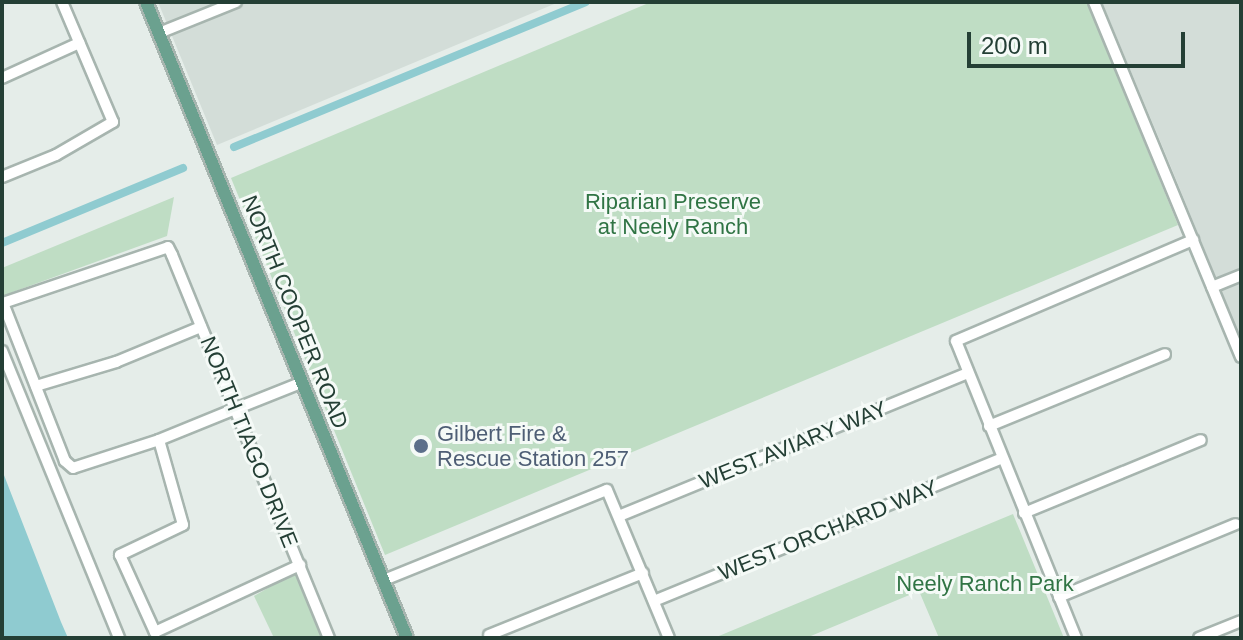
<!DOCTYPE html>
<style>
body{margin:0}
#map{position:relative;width:1243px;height:640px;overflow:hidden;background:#e5ede9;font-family:Arial,sans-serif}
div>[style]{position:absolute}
.built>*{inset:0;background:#d3ddd8}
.green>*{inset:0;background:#bfddc4}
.water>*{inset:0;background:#8fcbd0}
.canal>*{height:8px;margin:-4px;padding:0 4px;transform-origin:4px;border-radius:4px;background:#8fcbd0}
.roads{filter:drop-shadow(2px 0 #a7b5af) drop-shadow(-2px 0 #a7b5af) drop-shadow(0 2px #a7b5af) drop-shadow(0 -2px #a7b5af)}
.minor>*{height:10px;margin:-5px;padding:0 5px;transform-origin:5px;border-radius:5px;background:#fff}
.major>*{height:12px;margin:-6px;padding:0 6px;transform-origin:6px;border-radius:6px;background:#6ba18f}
.dots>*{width:22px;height:22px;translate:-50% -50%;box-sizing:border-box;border:4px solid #f5faf7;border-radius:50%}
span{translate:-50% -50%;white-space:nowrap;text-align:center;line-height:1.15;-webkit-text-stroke:6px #f5faf7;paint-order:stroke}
.park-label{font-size:22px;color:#307444}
.street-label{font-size:22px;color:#243f35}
.service-label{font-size:22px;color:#4e5e75}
.left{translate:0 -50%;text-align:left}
.frame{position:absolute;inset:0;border:4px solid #243f35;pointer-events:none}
.scale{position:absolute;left:967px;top:32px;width:218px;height:36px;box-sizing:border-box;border:4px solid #243f35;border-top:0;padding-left:10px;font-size:24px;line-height:28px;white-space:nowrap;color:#243f35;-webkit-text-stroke:6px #f5faf7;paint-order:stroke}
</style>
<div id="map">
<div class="built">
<i style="clip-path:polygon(158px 2px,559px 2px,217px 145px)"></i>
<i style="clip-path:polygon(1102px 2px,1241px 2px,1241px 339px,1171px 167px)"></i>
</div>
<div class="green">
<i style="clip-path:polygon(651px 2px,1087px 2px,1178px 225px,385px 555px,231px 178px)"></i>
<i style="clip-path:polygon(174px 197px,167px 236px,2px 296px,2px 268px)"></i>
<i style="clip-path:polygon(1013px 514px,1064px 638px,939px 638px,919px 591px,806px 638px,714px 638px)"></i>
<i style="clip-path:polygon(296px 572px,323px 638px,274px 638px,254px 596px)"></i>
</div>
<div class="water">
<i style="clip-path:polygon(2px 470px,61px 622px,68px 638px,2px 638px)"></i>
</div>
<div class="canal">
<i style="left:234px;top:147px;width:380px;rotate:-22.4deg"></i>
<i style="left:2px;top:243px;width:196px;rotate:-22.5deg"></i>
</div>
<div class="roads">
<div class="minor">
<i style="left:1094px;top:2px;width:384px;rotate:67.5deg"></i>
<i style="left:159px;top:33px;width:83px;rotate:-21.9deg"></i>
<i style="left:2px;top:78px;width:85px;rotate:-24.4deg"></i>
<i style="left:2px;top:177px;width:58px;rotate:-22.2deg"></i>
<i style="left:56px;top:155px;width:66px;rotate:-30.1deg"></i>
<i style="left:113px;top:122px;width:130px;rotate:-113deg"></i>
<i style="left:1212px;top:287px;width:31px;rotate:-22deg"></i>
<i style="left:2px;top:351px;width:310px;rotate:67.8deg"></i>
<i style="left:303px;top:382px;width:73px;rotate:158.3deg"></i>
<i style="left:235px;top:409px;width:82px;rotate:157.8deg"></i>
<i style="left:159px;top:440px;width:90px;rotate:162deg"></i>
<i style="left:73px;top:468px;width:11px;rotate:-139deg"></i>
<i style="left:65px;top:461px;width:170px;rotate:-111.4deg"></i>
<i style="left:3px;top:303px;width:174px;rotate:-18.7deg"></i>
<i style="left:168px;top:247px;width:9px;rotate:63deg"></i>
<i style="left:172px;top:255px;width:166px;rotate:67.8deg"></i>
<i style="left:235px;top:409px;width:248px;rotate:67.7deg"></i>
<i style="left:36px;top:386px;width:84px;rotate:-16.7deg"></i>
<i style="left:116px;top:362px;width:92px;rotate:-22.4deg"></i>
<i style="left:989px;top:426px;width:190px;rotate:-22.2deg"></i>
<i style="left:159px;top:440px;width:88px;rotate:74.2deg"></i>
<i style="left:183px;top:525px;width:70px;rotate:154.5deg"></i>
<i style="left:120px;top:555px;width:85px;rotate:65.6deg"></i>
<i style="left:155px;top:632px;width:160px;rotate:-24.8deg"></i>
<i style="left:1024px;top:513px;width:191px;rotate:-22.4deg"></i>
<i style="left:619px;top:516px;width:376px;rotate:-22.3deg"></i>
<i style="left:384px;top:580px;width:240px;rotate:-22deg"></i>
<i style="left:607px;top:490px;width:160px;rotate:67.3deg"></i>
<i style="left:1059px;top:597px;width:191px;rotate:-22.4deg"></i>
<i style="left:654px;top:601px;width:376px;rotate:-22.3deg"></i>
<i style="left:489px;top:635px;width:166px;rotate:-21.9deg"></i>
<i style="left:1076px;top:638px;width:320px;rotate:-112deg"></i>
<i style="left:956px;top:341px;width:258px;rotate:-23.1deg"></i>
<i style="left:1199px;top:638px;width:45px;rotate:-22deg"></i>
</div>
<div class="major">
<i style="left:146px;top:2px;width:687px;rotate:67.69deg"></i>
</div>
</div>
<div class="dots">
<i style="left:421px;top:446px;background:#5c6f8a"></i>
</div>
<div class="park-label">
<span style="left:673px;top:214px">Riparian Preserve<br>at Neely Ranch</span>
<span style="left:985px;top:584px">Neely Ranch Park</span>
</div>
<div class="street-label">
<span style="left:295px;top:312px;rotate:68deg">NORTH COOPER ROAD</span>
<span style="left:249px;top:442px;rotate:68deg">NORTH TIAGO DRIVE</span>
<span style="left:793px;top:445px;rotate:-22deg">WEST AVIARY WAY</span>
<span style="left:828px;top:530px;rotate:-22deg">WEST ORCHARD WAY</span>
</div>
<div class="service-label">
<span class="left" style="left:437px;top:446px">Gilbert Fire &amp;<br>Rescue Station 257</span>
</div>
<div class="frame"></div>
<div class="scale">200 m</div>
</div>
